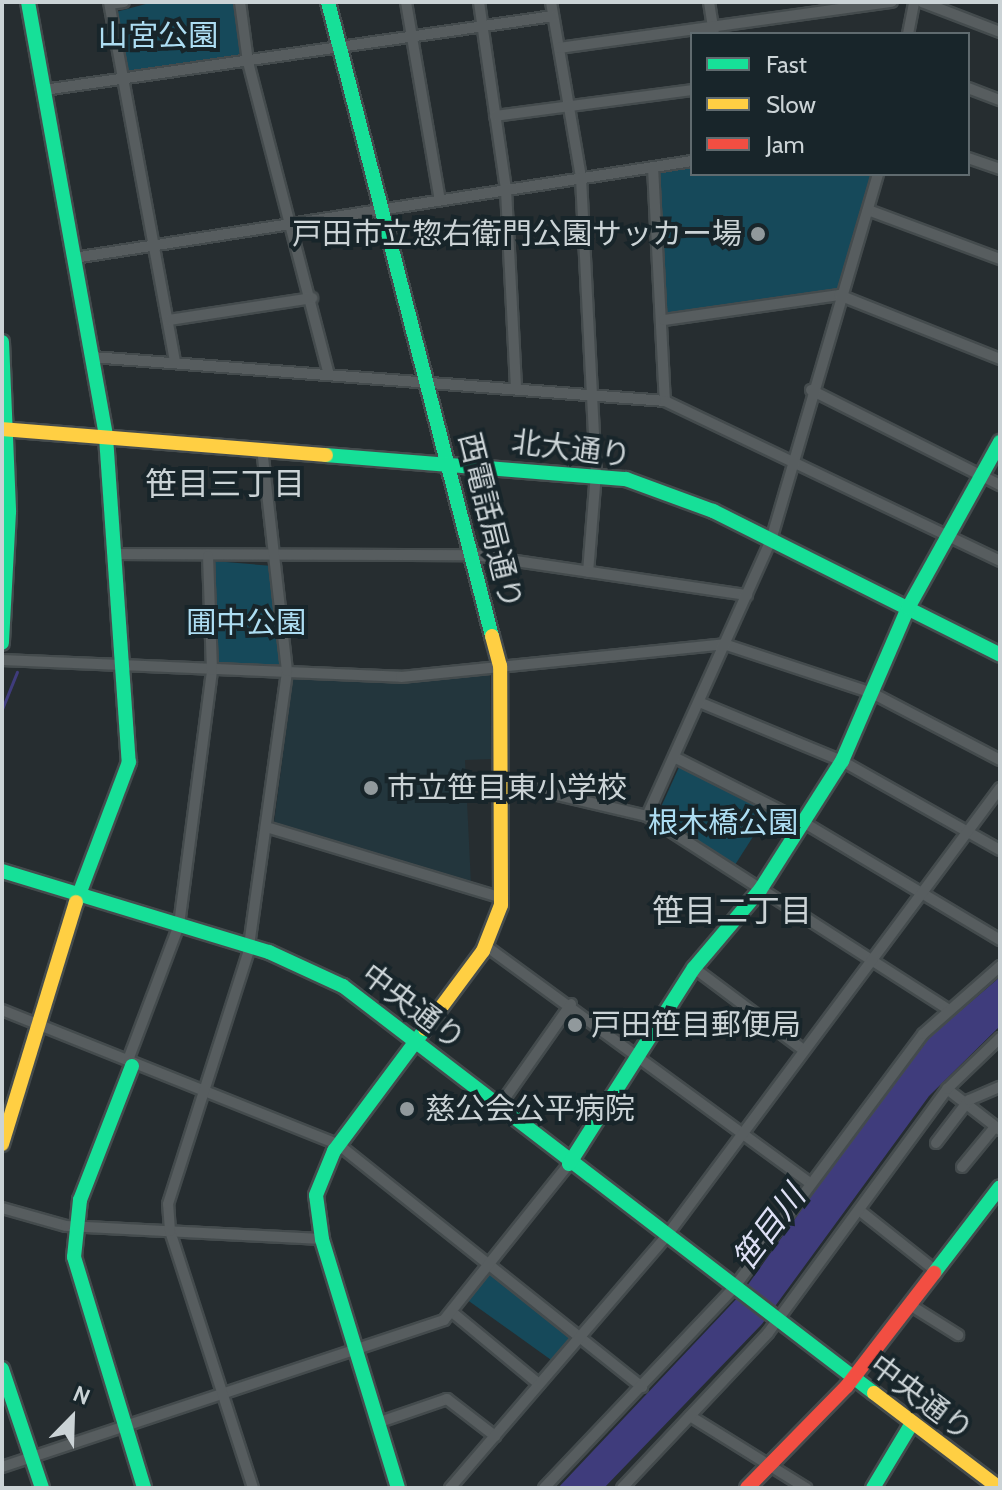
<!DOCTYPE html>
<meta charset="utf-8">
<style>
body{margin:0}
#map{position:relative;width:1002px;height:1490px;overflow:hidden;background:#262d30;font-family:Cabin,"Noto Sans JP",sans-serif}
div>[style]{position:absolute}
.built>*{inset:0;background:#23363d}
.green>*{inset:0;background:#16495a}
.water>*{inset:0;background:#3f3c7c}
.stream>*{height:3px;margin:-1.5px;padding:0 1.5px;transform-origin:1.5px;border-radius:1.5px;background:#3f3c7c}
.roads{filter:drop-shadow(2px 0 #444b4d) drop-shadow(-2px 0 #444b4d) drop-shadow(0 2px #444b4d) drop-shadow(0 -2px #444b4d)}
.street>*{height:10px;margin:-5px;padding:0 5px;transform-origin:5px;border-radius:5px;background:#575d5f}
.fast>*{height:14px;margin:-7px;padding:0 7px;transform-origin:7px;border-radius:7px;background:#16e098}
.slow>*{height:14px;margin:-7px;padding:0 7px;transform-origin:7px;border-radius:7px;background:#ffcf43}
.jam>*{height:14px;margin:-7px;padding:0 7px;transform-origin:7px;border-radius:7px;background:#f24e42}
.dots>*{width:22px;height:22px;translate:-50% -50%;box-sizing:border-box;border:4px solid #18252a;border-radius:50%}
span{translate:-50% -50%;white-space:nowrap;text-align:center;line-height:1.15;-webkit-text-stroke:8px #18252a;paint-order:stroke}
.park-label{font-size:30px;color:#adddf2}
.poi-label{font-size:30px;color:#cbd3d6}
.right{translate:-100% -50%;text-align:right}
.left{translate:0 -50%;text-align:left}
.street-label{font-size:30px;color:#cbd3d6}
.neighbourhood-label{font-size:32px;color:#cbd3d6}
.water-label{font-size:32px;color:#dddff4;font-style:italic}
.frame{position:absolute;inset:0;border:4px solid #cbd3d6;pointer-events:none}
.legend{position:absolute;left:690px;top:32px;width:280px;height:144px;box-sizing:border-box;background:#18252a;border:2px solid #606b6f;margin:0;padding:10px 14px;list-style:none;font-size:24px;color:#cbd3d6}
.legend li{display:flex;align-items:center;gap:16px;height:40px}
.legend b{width:40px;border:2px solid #606b6f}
.north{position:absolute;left:32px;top:1378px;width:80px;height:80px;-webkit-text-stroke:6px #18252a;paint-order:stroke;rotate:23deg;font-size:22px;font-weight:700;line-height:32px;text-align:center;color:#cbd3d6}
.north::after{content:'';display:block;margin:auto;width:28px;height:36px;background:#cbd3d6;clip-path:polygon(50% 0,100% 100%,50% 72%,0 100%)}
</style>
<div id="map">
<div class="built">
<i style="clip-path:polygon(490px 672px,491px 759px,465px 760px,471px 884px,274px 823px,293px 678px,399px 681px)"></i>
</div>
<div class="green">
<i style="clip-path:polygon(153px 2px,235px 2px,240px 58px,127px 71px,116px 12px)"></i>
<i style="clip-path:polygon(692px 161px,692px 174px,877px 174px,839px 295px,664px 320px,653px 167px)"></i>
<i style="clip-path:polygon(214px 561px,273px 566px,280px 666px,217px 666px)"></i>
<i style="clip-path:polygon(680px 765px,770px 810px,733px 868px,656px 818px)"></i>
<i style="clip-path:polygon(490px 1269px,574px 1337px,554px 1362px,466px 1299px)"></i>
</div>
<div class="water">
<i style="clip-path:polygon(1000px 977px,1000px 1026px,929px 1096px,762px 1324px,604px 1488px,558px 1488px,742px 1293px,917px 1048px)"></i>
</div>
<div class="stream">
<i style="left:2px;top:709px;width:40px;rotate:-68deg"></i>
</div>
<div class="roads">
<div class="street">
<i style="left:109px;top:2px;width:367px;rotate:79.6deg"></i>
<i style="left:240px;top:2px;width:61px;rotate:82.4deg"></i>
<i style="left:248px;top:62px;width:323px;rotate:75.5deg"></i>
<i style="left:406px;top:2px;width:201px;rotate:80.3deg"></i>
<i style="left:479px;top:2px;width:190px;rotate:81.8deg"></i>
<i style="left:506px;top:190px;width:198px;rotate:87.1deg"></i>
<i style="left:551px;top:2px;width:179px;rotate:80.3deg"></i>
<i style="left:581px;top:178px;width:295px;rotate:87.1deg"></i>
<i style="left:596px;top:473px;width:99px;rotate:94.6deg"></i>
<i style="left:709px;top:2px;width:30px;rotate:81deg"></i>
<i style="left:922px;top:2px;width:84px;rotate:21deg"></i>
<i style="left:110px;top:4px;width:14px;rotate:-8deg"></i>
<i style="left:908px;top:34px;width:33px;rotate:-79deg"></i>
<i style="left:559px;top:48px;width:336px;rotate:-7.9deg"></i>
<i style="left:968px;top:88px;width:34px;rotate:21deg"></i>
<i style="left:44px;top:90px;width:514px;rotate:-8.27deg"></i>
<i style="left:495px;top:116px;width:199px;rotate:-7.5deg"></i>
<i style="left:968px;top:158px;width:34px;rotate:19deg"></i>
<i style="left:653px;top:167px;width:234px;rotate:87.1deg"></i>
<i style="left:868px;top:210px;width:141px;rotate:20.4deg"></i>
<i style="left:74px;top:258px;width:626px;rotate:-8.92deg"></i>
<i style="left:169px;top:320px;width:145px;rotate:-8.7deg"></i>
<i style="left:664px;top:320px;width:177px;rotate:-8.1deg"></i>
<i style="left:839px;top:295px;width:173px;rotate:21.7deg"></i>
<i style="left:92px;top:357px;width:575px;rotate:4.39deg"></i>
<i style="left:665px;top:401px;width:371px;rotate:25.5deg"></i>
<i style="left:811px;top:390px;width:212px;rotate:26.7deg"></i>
<i style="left:114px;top:554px;width:361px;rotate:0.2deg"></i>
<i style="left:475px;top:555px;width:275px;rotate:8.4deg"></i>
<i style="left:2px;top:660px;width:399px;rotate:2.4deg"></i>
<i style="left:401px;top:677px;width:325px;rotate:-5.8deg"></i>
<i style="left:724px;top:644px;width:156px;rotate:18.3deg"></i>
<i style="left:872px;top:693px;width:144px;rotate:27.6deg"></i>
<i style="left:699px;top:702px;width:155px;rotate:22.4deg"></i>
<i style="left:842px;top:761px;width:181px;rotate:29.4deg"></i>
<i style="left:674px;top:757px;width:144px;rotate:26.7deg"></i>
<i style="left:803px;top:822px;width:230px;rotate:30.9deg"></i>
<i style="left:502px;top:782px;width:149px;rotate:13.2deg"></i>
<i style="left:647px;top:816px;width:359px;rotate:32.7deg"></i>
<i style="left:647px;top:816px;width:303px;rotate:-65.8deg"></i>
<i style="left:771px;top:540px;width:381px;rotate:-73.7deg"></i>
<i style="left:266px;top:827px;width:247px;rotate:16.7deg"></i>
<i style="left:486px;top:946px;width:401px;rotate:36.2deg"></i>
<i style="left:694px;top:968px;width:134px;rotate:36.8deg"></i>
<i style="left:2px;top:1010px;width:363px;rotate:21.8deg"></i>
<i style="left:339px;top:1145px;width:388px;rotate:38.6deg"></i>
<i style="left:128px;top:1060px;width:144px;rotate:-69.3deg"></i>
<i style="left:179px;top:925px;width:257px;rotate:-82.6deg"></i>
<i style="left:212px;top:670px;width:114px;rotate:-92deg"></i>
<i style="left:947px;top:1089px;width:67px;rotate:37.7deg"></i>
<i style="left:498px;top:1108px;width:127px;rotate:-54.9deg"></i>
<i style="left:936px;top:1143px;width:54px;rotate:-52.5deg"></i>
<i style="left:969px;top:1100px;width:34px;rotate:-23deg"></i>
<i style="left:962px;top:1167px;width:52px;rotate:-50.5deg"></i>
<i style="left:2px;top:1208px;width:66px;rotate:15.7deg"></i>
<i style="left:66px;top:1226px;width:256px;rotate:2.9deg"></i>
<i style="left:859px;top:1210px;width:98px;rotate:38.4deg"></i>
<i style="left:910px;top:1305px;width:57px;rotate:32deg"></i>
<i style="left:452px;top:1312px;width:113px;rotate:39.6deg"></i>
<i style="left:690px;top:1416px;width:137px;rotate:31.8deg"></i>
<i style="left:377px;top:1423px;width:74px;rotate:-18.9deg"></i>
<i style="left:447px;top:1399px;width:61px;rotate:37.6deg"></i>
<i style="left:2px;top:1467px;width:466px;rotate:-18.4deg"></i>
<i style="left:444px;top:1320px;width:200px;rotate:-51.3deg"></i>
<i style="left:253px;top:1488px;width:270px;rotate:-107.9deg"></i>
<i style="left:170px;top:1231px;width:27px;rotate:-94deg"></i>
<i style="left:168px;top:1204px;width:263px;rotate:-72.3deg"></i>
<i style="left:248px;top:953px;width:285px;rotate:-82.1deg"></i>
<i style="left:287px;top:671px;width:224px;rotate:-96.4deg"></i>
<i style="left:450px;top:1488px;width:330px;rotate:-49.3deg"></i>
<i style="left:665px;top:1238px;width:561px;rotate:-53.33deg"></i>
<i style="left:544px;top:1488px;width:274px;rotate:-46.5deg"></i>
<i style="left:733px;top:1289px;width:318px;rotate:-53.3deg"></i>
<i style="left:923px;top:1034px;width:103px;rotate:-41.4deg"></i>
<i style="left:622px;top:1488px;width:213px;rotate:-46.7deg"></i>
<i style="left:768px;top:1333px;width:303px;rotate:-53.7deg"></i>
<i style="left:947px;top:1089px;width:74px;rotate:-43.9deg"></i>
</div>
<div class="fast">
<i style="left:28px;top:2px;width:442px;rotate:79.8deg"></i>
<i style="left:106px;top:437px;width:326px;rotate:86deg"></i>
<i style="left:129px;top:762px;width:150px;rotate:110.7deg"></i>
<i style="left:328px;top:2px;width:655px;rotate:75.5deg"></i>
<i style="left:2px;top:342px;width:170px;rotate:87.6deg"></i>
<i style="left:9px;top:512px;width:131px;rotate:93.1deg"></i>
<i style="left:326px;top:455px;width:301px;rotate:4.6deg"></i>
<i style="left:626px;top:479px;width:93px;rotate:20.2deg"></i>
<i style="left:713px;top:511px;width:321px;rotate:26.6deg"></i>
<i style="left:2px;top:871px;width:279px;rotate:16.9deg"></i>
<i style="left:269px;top:952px;width:81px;rotate:24.7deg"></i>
<i style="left:343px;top:986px;width:669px;rotate:37.47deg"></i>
<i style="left:132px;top:1066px;width:144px;rotate:111.2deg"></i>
<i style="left:80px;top:1200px;width:57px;rotate:96deg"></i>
<i style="left:74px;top:1257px;width:241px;rotate:73.1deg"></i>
<i style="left:569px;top:1164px;width:232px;rotate:-57.5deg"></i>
<i style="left:694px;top:968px;width:102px;rotate:-49.8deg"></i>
<i style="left:760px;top:890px;width:153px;rotate:-57.6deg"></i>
<i style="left:842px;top:761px;width:167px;rotate:-66.7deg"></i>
<i style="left:908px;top:608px;width:190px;rotate:-61deg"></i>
<i style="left:934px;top:1273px;width:108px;rotate:-52.5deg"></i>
<i style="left:2px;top:1369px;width:126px;rotate:71.4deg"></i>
<i style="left:398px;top:1488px;width:260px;rotate:-107deg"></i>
<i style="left:322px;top:1239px;width:44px;rotate:-97.8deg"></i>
<i style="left:316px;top:1195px;width:48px;rotate:-67.8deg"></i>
<i style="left:334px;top:1151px;width:152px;rotate:-53.3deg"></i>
<i style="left:873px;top:1488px;width:76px;rotate:-59deg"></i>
</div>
<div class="slow">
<i style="left:2px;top:429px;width:325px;rotate:4.6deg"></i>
<i style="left:425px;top:1029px;width:97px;rotate:-53.4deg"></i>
<i style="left:483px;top:951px;width:49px;rotate:-68.6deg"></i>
<i style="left:501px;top:905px;width:239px;rotate:-90.2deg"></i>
<i style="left:500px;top:666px;width:31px;rotate:-105deg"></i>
<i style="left:2px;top:1144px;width:253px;rotate:-73deg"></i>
<i style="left:874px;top:1393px;width:157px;rotate:37.2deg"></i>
</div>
<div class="jam">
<i style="left:747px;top:1488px;width:143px;rotate:-45.6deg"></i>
<i style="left:847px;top:1386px;width:143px;rotate:-52.4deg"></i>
</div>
</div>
<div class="dots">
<i style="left:758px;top:234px;background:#91999c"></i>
<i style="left:371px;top:788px;background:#91999c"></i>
<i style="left:575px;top:1025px;background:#91999c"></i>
<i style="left:407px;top:1109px;background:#91999c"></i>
</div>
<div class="park-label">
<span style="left:158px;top:36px">山宮公園</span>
<span style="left:246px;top:623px">圃中公園</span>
<span style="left:723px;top:823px">根木橋公園</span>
</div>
<div class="poi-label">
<span class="right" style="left:742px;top:234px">戸田市立惣右衛門公園サッカー場</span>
<span class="left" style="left:387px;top:788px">市立笹目東小学校</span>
<span class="left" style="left:591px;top:1025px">戸田笹目郵便局</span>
<span class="left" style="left:425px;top:1109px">慈公会公平病院</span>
</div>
<div class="street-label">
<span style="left:571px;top:449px;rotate:7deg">北大通り</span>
<span style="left:490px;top:521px;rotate:76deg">西電話局通り</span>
<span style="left:413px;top:1007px;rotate:37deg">中央通り</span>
<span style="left:921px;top:1398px;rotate:37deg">中央通り</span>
</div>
<div class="neighbourhood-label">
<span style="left:225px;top:484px">笹目三丁目</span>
<span style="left:732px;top:911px">笹目二丁目</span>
</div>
<div class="water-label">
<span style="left:769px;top:1228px;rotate:-53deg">笹目川</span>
</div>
<div class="frame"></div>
<ul class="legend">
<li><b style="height:10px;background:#16e098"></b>Fast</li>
<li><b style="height:10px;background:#ffcf43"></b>Slow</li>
<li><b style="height:10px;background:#f24e42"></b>Jam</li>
</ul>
<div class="north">N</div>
</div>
